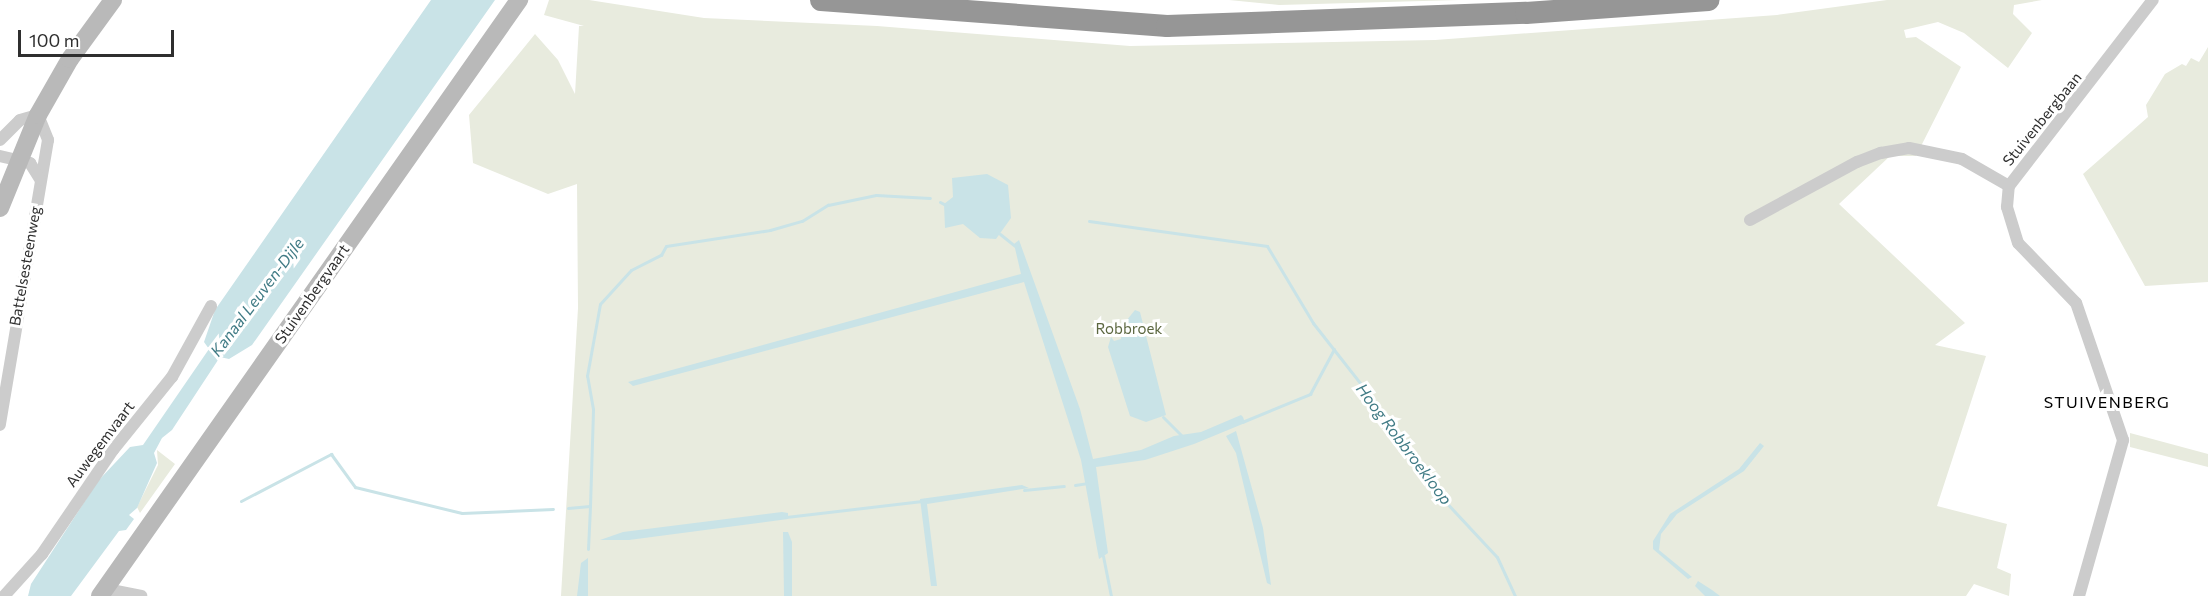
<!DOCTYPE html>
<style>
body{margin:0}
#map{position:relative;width:2208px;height:596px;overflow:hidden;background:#fff;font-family:Commissioner,sans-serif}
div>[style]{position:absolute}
.green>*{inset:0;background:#e8ebde}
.water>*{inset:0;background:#c9e3e7}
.stream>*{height:3px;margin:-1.5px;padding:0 1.5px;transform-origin:1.5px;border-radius:1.5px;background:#c9e3e7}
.minor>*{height:12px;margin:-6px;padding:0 6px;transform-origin:6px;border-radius:6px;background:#ccc}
.secondary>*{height:18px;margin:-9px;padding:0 9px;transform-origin:9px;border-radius:9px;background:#b9b9b9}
.motorway>*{height:22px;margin:-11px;padding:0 11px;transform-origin:11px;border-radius:11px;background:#969696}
span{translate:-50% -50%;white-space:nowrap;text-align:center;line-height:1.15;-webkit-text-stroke:6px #fff;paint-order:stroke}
.street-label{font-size:15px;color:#2f2f2f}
.park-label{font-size:15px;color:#5c6740}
.water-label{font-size:16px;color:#407b85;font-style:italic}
.neighbourhood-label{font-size:16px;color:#000;letter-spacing:1.5px}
.scale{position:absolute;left:18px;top:30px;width:156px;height:27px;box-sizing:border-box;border:3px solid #2f2f2f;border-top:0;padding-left:8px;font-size:18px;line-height:21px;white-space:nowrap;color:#2f2f2f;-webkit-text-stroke:4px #fff;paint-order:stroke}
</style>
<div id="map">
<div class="green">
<i style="clip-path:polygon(549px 0,589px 0,704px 18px,877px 26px,1130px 46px,1435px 40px,1777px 15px,1887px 0,2042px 0,2014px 5px,2013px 14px,2032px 33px,2008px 68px,1964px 33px,1938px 22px,1904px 30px,1906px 38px,1916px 37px,1961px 67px,1916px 156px,1890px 156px,1839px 204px,1965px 323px,1935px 345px,1986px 356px,1937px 506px,2007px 524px,1997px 568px,2011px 574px,2009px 596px,1974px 584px,1966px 596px,561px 596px,578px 308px,577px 184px,548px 194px,473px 163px,469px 115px,535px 34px,558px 60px,575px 94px,579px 26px,584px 26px,544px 15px)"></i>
<i style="clip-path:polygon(1229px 0,1459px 0,1279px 5px)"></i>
<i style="clip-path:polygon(2208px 47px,2208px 282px,2145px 286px,2083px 174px,2148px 117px,2146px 105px,2165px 74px,2182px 64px,2186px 66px,2191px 58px,2199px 62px)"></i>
<i style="clip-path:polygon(2130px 433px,2208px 454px,2208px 467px,2130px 447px)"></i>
<i style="clip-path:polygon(157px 450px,175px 464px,140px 513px,137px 507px,158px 465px)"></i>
</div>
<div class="water">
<i style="clip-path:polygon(431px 0,495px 0,252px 345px,229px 359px,220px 357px,172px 430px,162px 438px,154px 453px,157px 463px,137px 508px,129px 515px,134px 519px,126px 530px,119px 531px,71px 596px,28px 596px,31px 584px,98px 481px,130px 447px,143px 445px,209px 349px,204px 342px,215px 310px)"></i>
<i style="clip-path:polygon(987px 174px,1008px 185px,1011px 218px,996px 239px,980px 238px,963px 224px,945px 228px,944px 204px,953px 197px,952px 178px)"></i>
<i style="clip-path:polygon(1019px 240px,1080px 409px,1093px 459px,1141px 450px,1174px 436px,1201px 432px,1241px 415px,1243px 417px,1245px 423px,1194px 444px,1145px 460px,1096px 467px,1108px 553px,1099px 559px,1081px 460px,1024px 282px,633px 386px,628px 382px,1021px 274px,1014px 244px)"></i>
<i style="clip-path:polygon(1135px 310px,1140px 312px,1166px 415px,1146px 422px,1130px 416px,1108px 347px,1111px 337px,1114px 341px,1121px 339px,1122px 326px)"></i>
<i style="clip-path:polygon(1236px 431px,1263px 528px,1271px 585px,1267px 583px,1236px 453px,1226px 436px)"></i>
<i style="clip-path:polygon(1760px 443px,1764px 446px,1744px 471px,1677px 514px,1661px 534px,1659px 550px,1692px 577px,1688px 579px,1653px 549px,1653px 541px,1670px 514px,1739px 469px)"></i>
<i style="clip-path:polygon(1022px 485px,1029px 488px,927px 504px,937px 586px,931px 586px,920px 499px)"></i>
<i style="clip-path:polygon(782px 512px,788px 513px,788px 519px,629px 540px,600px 540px,623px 532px)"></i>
<i style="clip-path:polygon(783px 532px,788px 532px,792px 542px,792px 596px,784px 596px)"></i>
<i style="clip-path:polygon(588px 558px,588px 596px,577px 596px,581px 563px)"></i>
<i style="clip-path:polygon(1698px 581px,1712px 590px,1720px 596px,1705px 596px,1695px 586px)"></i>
</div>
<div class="stream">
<i style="left:940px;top:202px;width:4px;rotate:27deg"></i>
<i style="left:1089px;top:221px;width:180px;rotate:8deg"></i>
<i style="left:1267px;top:246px;width:90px;rotate:59.1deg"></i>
<i style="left:1313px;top:323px;width:100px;rotate:51.9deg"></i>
<i style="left:1375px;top:402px;width:43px;rotate:59.3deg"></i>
<i style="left:1397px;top:439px;width:73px;rotate:52.8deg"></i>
<i style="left:1441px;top:497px;width:82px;rotate:47deg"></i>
<i style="left:1497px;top:557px;width:43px;rotate:65.2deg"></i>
<i style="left:1000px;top:234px;width:19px;rotate:39deg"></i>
<i style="left:1163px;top:417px;width:28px;rotate:45deg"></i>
<i style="left:1242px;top:422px;width:74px;rotate:-22.4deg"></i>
<i style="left:1310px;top:394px;width:51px;rotate:-61.9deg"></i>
<i style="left:1075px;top:485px;width:12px;rotate:-9deg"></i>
<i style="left:1024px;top:490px;width:40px;rotate:-5.7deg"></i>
<i style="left:241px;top:501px;width:102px;rotate:-27.6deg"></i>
<i style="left:331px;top:454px;width:41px;rotate:54deg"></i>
<i style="left:355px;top:487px;width:110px;rotate:13.7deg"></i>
<i style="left:462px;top:513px;width:91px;rotate:-2.5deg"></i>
<i style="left:568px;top:508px;width:22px;rotate:-5deg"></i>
<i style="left:590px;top:506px;width:97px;rotate:-88.2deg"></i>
<i style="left:593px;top:409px;width:34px;rotate:-100deg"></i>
<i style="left:587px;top:376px;width:73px;rotate:-79.8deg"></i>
<i style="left:600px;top:304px;width:46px;rotate:-47.6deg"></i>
<i style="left:631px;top:270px;width:34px;rotate:-27deg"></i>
<i style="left:661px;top:255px;width:10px;rotate:-61deg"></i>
<i style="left:666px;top:246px;width:105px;rotate:-8.7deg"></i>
<i style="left:770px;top:230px;width:33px;rotate:-16deg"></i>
<i style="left:802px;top:221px;width:31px;rotate:-32deg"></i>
<i style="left:828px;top:205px;width:49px;rotate:-11.8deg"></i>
<i style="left:876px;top:195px;width:54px;rotate:3.2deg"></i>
<i style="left:786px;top:517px;width:137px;rotate:-6.7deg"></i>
<i style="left:588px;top:549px;width:43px;rotate:-87.3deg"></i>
<i style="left:1103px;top:556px;width:41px;rotate:78.7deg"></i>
</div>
<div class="minor">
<i style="left:0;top:140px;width:28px;rotate:-45deg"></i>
<i style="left:20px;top:120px;width:19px;rotate:-16deg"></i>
<i style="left:38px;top:115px;width:27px;rotate:68deg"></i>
<i style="left:48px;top:140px;width:289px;rotate:99.6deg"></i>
<i style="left:0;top:156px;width:31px;rotate:13deg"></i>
<i style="left:30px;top:163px;width:19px;rotate:58deg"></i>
<i style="left:1750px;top:220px;width:122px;rotate:-28.5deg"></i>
<i style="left:1857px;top:162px;width:26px;rotate:-21deg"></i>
<i style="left:1881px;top:153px;width:28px;rotate:-10deg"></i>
<i style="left:1909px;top:148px;width:54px;rotate:11.7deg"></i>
<i style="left:1962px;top:159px;width:54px;rotate:29.9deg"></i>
<i style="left:106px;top:589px;width:36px;rotate:11deg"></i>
<i style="left:4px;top:596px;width:57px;rotate:-47.9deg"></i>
<i style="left:42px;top:554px;width:126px;rotate:-55.7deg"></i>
<i style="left:113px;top:450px;width:94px;rotate:-51.1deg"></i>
<i style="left:172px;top:377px;width:81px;rotate:-61.2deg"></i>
<i style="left:2079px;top:596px;width:162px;rotate:-74.2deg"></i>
<i style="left:2123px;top:440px;width:145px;rotate:-108.9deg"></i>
<i style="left:2076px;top:303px;width:83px;rotate:-134deg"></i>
<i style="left:2018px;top:243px;width:38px;rotate:-107deg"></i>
<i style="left:2007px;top:207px;width:21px;rotate:-85deg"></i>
<i style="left:2009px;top:186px;width:235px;rotate:-52.3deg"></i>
</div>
<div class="secondary">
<i style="left:0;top:208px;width:100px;rotate:-67.8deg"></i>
<i style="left:38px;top:115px;width:64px;rotate:-60.3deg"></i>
<i style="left:70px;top:59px;width:73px;rotate:-53.9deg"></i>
<i style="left:100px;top:596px;width:729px;rotate:-54.89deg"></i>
</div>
<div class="motorway">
<i style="left:821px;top:0;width:347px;rotate:4.3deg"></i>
<i style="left:1167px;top:26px;width:359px;rotate:-2.1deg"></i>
<i style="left:1526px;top:13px;width:183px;rotate:-4.1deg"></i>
</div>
<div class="street-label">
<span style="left:2042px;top:119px;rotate:-51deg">Stuivenbergbaan</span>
<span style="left:25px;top:266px;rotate:-80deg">Battelsesteenweg</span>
<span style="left:312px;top:294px;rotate:-55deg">Stuivenbergvaart</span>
<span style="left:100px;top:444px;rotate:-53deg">Auwegemvaart</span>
</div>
<div class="park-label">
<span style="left:1129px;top:329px">Robbroek</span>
</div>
<div class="water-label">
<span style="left:257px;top:297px;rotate:-53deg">Kanaal Leuven-Dijle</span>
<span style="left:1404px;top:444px;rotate:53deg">Hoog Robbroekloop</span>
</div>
<div class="neighbourhood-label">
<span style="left:2107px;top:402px">STUIVENBERG</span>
</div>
<div class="scale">100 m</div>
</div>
